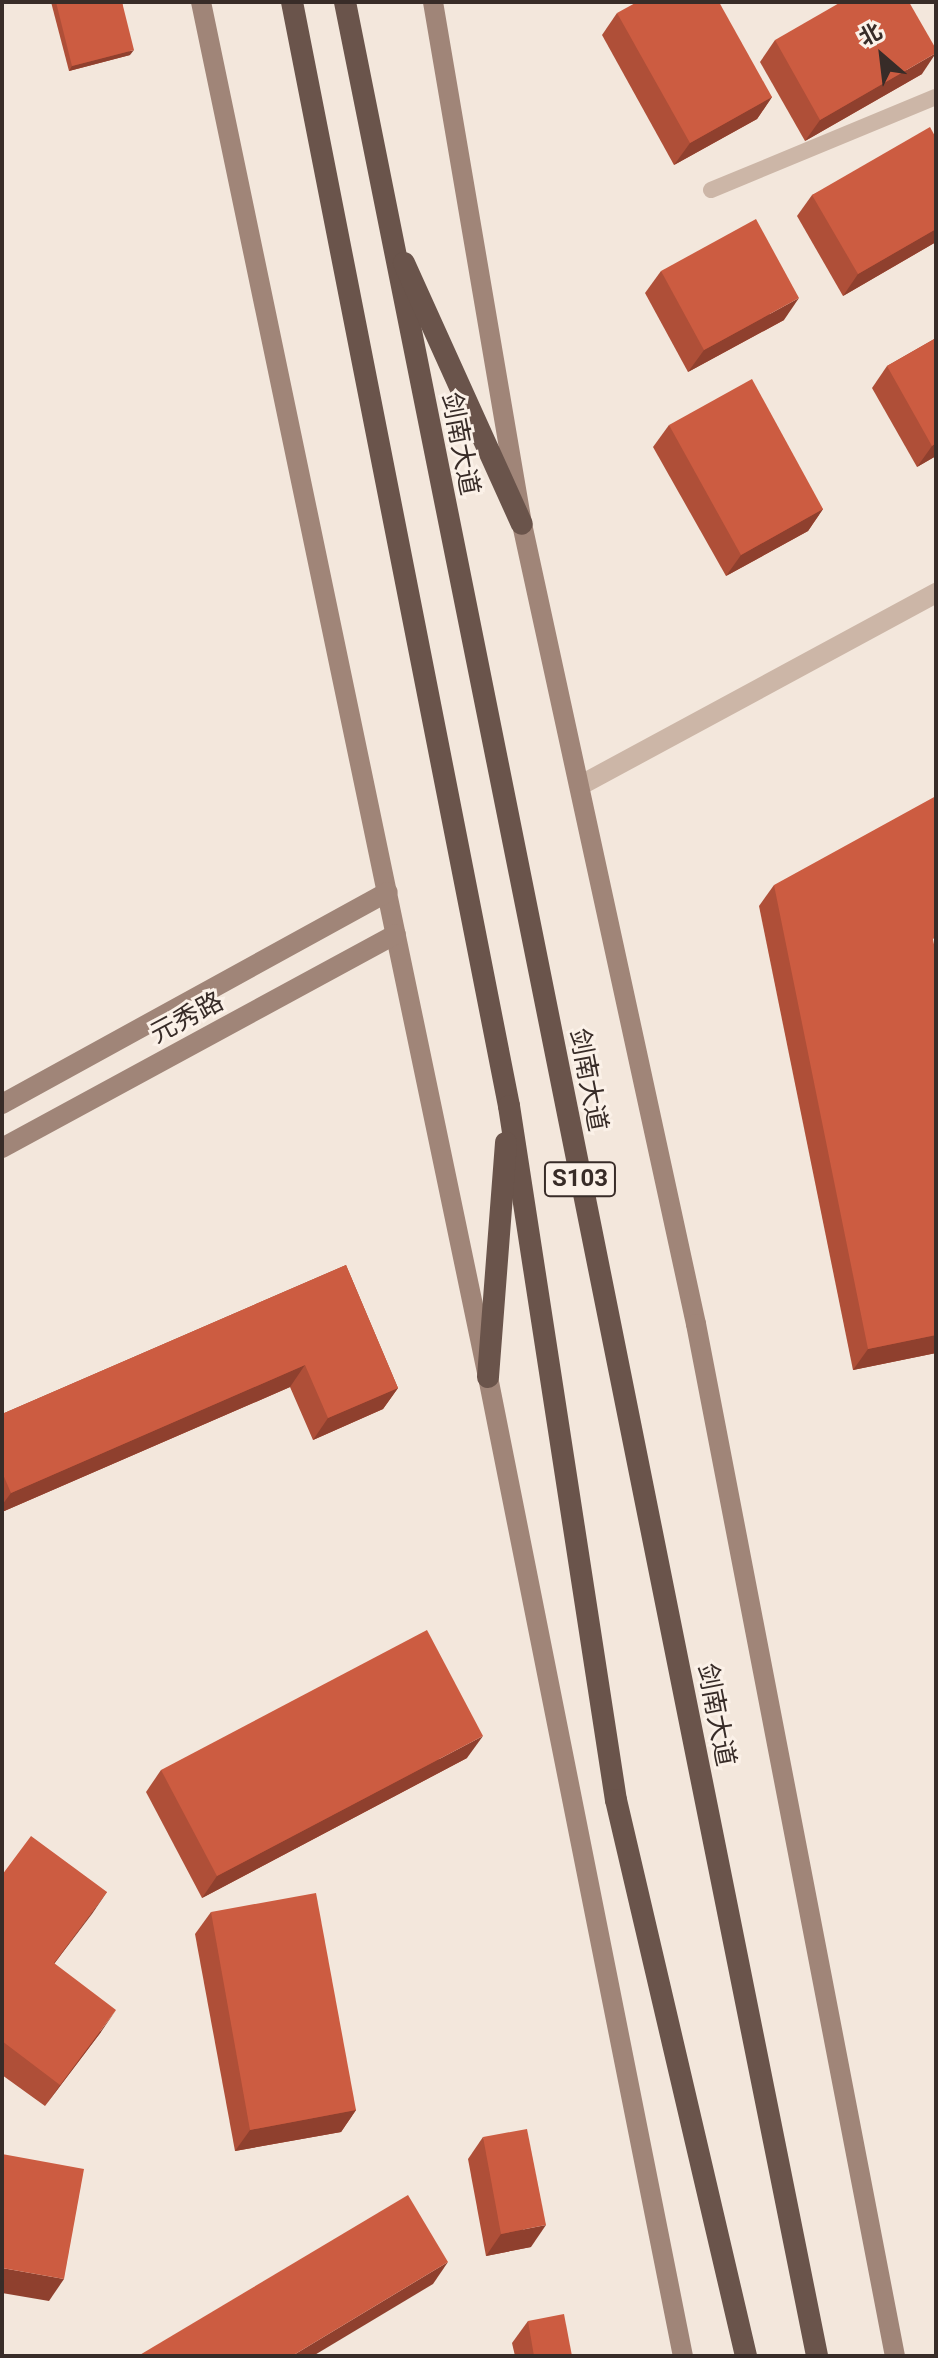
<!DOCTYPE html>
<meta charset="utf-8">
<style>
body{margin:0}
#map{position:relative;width:938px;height:2358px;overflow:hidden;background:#f3e7dc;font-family:Roboto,"Noto Sans SC",sans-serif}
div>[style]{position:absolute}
.service>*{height:16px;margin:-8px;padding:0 8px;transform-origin:8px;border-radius:8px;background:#ccb6a7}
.minor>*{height:20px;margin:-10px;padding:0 10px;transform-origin:10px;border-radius:10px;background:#ccb6a7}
.secondary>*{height:20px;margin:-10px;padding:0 10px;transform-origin:10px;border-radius:10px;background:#a08578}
.trunk>*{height:22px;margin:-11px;padding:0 11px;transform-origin:11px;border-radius:11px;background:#6a544b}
.wall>*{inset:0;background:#af4f38}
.shaded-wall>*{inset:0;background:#8f402e}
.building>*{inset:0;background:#cc5c41}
span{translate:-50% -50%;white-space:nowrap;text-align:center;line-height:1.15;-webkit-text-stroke:6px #fbf1e8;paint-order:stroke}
.shield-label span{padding:2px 6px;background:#fbf1e8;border:2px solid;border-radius:6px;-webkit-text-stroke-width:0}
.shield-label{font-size:24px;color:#382c28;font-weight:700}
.street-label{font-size:26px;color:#382c28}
.frame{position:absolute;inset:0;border:4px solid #382c28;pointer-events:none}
.north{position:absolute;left:842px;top:16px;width:80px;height:80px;-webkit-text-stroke:6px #fbf1e8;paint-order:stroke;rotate:332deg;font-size:22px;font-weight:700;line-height:32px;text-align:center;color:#382c28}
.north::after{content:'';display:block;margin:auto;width:28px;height:36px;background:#382c28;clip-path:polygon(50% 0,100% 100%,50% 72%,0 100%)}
</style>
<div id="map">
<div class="service">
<i style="left:711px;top:190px;width:243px;rotate:-22.5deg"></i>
</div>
<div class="minor">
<i style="left:581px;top:785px;width:404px;rotate:-28.4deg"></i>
</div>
<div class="secondary">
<i style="left:201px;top:2px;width:1405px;rotate:78.21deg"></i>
<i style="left:488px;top:1377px;width:998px;rotate:78.74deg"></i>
<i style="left:433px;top:2px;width:530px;rotate:80.32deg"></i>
<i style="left:522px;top:524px;width:819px;rotate:77.73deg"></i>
<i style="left:696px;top:1324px;width:1051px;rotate:79.09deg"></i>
<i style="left:2px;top:1104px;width:440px;rotate:-28.8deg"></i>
<i style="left:2px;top:1148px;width:448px;rotate:-28.5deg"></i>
</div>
<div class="trunk">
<i style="left:292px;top:2px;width:1125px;rotate:78.88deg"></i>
<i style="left:509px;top:1106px;width:702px;rotate:81.24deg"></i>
<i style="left:616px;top:1800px;width:571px;rotate:76.84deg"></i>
<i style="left:345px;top:2px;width:2401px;rotate:78.66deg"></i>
<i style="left:404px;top:263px;width:286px;rotate:65.7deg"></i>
<i style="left:488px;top:1377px;width:235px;rotate:-85.6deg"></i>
</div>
<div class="wall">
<i style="clip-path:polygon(51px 2px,122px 2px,130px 55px,69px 71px)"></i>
<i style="clip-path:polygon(617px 13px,772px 97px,757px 119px,674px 165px,602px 35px)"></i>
<i style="clip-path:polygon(775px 40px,922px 74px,805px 141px,760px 62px)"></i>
<i style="clip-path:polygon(936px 138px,936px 242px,843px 296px,797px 216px,812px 195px)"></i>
<i style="clip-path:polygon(661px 271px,784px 320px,688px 372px,645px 293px)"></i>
<i style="clip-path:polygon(936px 338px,936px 456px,917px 467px,872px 388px,887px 366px)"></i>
<i style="clip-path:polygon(669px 425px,823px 509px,808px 531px,726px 576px,653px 447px)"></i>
<i style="clip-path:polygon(774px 885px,935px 951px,936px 1353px,853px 1370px,759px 906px)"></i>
<i style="clip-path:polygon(346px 1265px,398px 1388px,383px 1409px,313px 1440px,290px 1387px,2px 1512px,2px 1414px)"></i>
<i style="clip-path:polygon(467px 1758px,202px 1898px,146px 1792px,161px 1770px)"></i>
<i style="clip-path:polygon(2px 1875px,107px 1892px,54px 1964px,101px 2032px,45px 2106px,2px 2075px)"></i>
<i style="clip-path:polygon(211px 1912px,356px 2110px,341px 2132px,235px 2151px,195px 1934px)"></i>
<i style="clip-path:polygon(483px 2137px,531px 2247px,486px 2256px,468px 2159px)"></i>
<i style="clip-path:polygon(528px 2321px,572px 2356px,515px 2356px,512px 2343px)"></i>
</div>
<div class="shaded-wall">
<i style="clip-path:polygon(134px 50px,130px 55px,69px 71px,72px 66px)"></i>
<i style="clip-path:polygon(936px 53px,922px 74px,805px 141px,820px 120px)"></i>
<i style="clip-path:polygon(772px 97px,757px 119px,674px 165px,690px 143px)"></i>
<i style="clip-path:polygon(936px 229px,936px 242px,843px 296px,858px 274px)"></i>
<i style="clip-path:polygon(799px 298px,784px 320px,688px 372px,704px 350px)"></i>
<i style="clip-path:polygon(936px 443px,936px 456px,917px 467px,932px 446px)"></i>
<i style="clip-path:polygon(823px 509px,808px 531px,726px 576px,741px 555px)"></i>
<i style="clip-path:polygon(936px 1335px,936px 1353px,853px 1370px,868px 1349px)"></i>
<i style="clip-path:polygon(305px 1365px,290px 1387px,2px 1512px,2px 1505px,11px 1493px)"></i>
<i style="clip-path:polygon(398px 1388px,383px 1409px,313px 1440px,328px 1418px)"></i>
<i style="clip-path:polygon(483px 1736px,467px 1758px,202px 1898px,217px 1876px)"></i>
<i style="clip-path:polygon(107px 1892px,92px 1914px,38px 1985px,54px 1963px)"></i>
<i style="clip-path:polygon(116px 2010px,101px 2032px,45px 2106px,60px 2085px)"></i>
<i style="clip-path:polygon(356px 2110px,341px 2132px,235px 2151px,250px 2130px)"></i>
<i style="clip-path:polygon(546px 2225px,531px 2247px,486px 2256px,501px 2234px)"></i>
<i style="clip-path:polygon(448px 2262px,433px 2284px,313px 2356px,292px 2356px)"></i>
<i style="clip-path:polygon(2px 2268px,64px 2279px,49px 2301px,2px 2293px)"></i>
</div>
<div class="building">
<i style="clip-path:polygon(56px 2px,122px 2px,134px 50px,72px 66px)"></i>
<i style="clip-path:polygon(637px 2px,719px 2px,772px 97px,690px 143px,617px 13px)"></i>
<i style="clip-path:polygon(841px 2px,909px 2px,936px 49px,936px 53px,820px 120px,775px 40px)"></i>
<i style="clip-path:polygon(930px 127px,936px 138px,936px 229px,858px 274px,812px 195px)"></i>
<i style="clip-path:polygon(756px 219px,799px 298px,704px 350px,661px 271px)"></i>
<i style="clip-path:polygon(936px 338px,936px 443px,932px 446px,887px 366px)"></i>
<i style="clip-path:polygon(752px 379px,823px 509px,741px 555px,669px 425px)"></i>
<i style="clip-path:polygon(936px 796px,936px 937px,933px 939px,936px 955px,936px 1335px,868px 1349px,774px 885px)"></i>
<i style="clip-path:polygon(346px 1265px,398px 1388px,328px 1418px,305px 1365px,11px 1493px,2px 1472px,2px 1414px)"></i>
<i style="clip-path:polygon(427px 1630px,483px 1736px,217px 1876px,161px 1770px)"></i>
<i style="clip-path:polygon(31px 1836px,107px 1892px,54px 1963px,116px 2010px,60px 2085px,2px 2041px,2px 1875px)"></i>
<i style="clip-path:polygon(316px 1893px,356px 2110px,250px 2130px,211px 1912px)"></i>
<i style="clip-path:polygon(527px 2129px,546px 2225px,501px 2234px,483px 2137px)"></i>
<i style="clip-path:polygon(2px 2154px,84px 2169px,64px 2279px,2px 2268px)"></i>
<i style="clip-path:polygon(408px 2195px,448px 2262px,292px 2356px,138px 2356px)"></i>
<i style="clip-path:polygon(564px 2314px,572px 2356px,534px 2356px,528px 2321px)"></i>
</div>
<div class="shield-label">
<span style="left:580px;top:1179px">S103</span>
</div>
<div class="street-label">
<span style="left:460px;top:444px;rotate:79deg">剑南大道</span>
<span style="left:187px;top:1018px;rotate:-28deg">元秀路</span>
<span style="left:588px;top:1080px;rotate:79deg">剑南大道</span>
<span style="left:716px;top:1715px;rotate:79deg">剑南大道</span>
</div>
<div class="frame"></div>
<div class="north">北</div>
</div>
